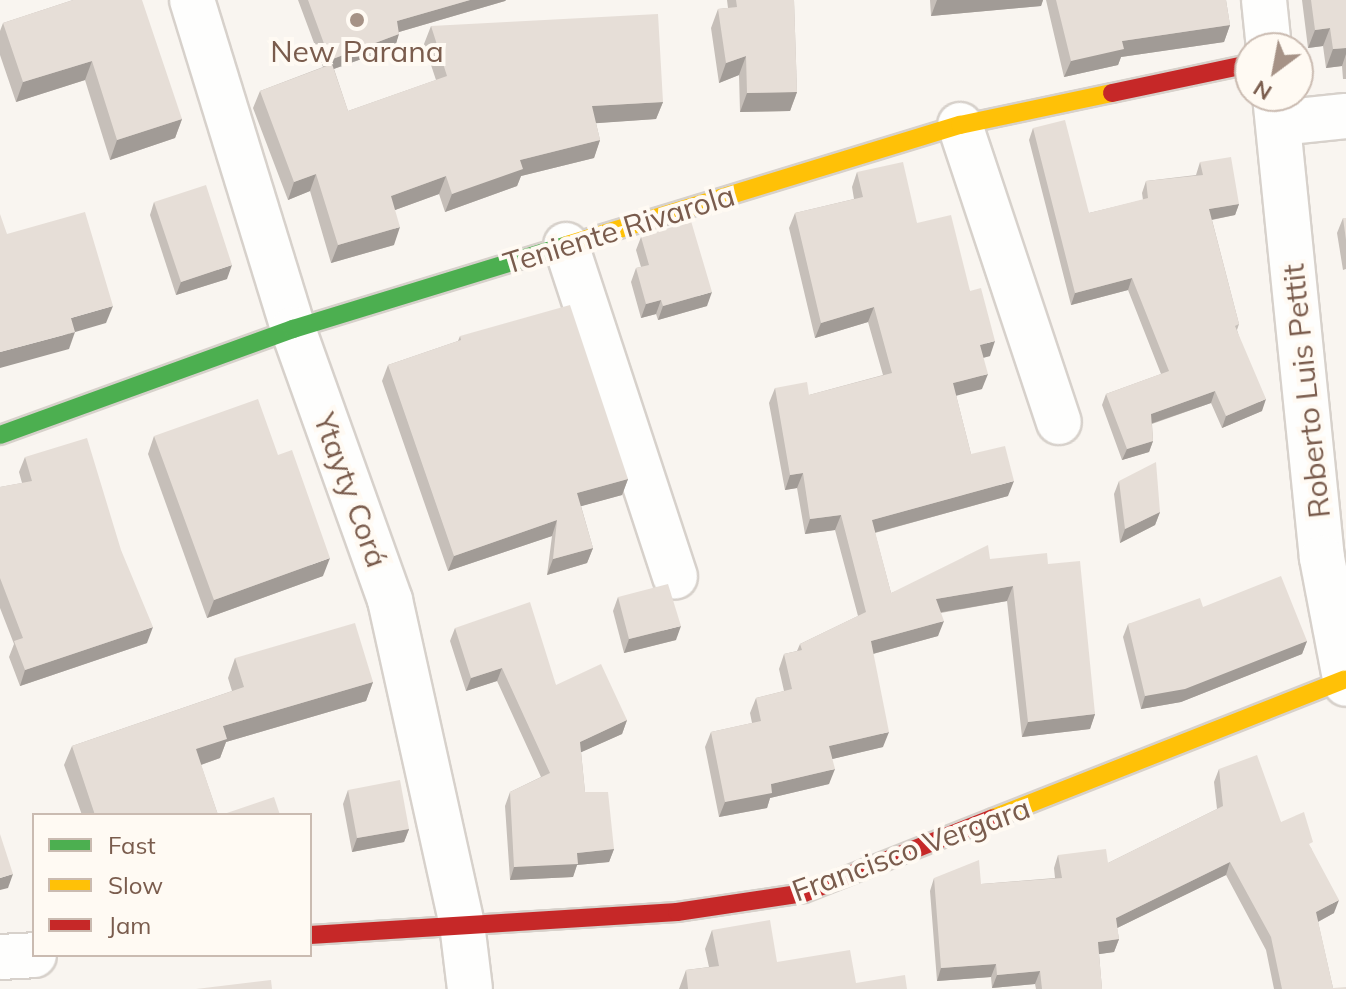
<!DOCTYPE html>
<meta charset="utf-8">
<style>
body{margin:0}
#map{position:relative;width:1346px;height:989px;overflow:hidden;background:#f9f5f0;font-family:Mulish,sans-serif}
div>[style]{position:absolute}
.roads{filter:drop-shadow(2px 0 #d7d1cb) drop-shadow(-2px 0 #d7d1cb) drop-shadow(0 2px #d7d1cb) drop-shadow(0 -2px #d7d1cb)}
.street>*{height:44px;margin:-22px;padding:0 22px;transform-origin:22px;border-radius:22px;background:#fefefd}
.fast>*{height:18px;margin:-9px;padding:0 9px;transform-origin:9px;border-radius:9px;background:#4caf50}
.slow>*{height:18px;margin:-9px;padding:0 9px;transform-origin:9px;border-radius:9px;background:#ffc107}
.jam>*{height:18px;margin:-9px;padding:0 9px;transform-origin:9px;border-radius:9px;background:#c62828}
.wall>*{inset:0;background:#c6bfb9}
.shaded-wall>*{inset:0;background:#a19b96}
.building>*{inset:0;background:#e6ded7}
.dots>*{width:22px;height:22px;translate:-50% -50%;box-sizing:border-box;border:4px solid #fffaf3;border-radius:50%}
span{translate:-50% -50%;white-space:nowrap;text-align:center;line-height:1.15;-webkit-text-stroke:8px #fffaf3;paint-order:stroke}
.poi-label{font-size:30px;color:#7a5c4d}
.street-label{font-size:30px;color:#7a5c4d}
.legend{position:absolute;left:32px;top:813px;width:280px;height:144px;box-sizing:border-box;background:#fffaf3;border:2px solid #cabbb1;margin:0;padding:10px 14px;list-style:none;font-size:24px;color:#7a5c4d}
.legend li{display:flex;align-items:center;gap:16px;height:40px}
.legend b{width:40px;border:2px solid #cabbb1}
.north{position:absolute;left:1234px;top:32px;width:80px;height:80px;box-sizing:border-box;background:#fffaf3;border:2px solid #cabbb1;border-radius:50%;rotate:212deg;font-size:22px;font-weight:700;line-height:32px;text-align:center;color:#7a5c4d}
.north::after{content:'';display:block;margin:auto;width:28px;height:36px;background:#a69286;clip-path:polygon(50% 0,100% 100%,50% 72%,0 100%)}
</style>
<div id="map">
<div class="roads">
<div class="street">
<i style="left:192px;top:0;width:344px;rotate:72.9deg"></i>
<i style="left:293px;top:329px;width:288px;rotate:70.3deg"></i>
<i style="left:390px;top:600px;width:332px;rotate:77.5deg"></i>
<i style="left:462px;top:924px;width:65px;rotate:83deg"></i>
<i style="left:1264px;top:0;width:48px;rotate:84.1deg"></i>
<i style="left:1275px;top:96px;width:464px;rotate:84.2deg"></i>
<i style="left:1322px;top:558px;width:128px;rotate:79.2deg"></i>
<i style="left:1279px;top:123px;width:67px;rotate:-6deg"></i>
<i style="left:960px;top:125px;width:313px;rotate:71.6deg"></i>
<i style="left:566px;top:245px;width:349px;rotate:71.8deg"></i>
<i style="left:0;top:957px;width:34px;rotate:-3deg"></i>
</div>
<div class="fast">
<i style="left:0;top:435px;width:312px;rotate:-19.9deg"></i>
<i style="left:293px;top:329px;width:287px;rotate:-17deg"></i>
</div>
<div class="slow">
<i style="left:567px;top:245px;width:411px;rotate:-17deg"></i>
<i style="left:960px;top:125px;width:155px;rotate:-11.9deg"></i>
<i style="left:993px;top:818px;width:378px;rotate:-21.5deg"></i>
</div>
<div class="jam">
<i style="left:1112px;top:93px;width:141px;rotate:-11.9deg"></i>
<i style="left:310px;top:935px;width:368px;rotate:-3.6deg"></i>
<i style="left:677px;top:912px;width:128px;rotate:-8.5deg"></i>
<i style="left:804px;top:893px;width:203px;rotate:-21.6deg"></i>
</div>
</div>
<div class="wall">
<i style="clip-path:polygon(73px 0,182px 119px,175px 138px,110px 160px,85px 80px,16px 102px,0 55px,0 31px,3px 23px)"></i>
<i style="clip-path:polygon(298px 0,506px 0,505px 1px,399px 32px,395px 47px,334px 69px,348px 111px,436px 80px,424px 44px,431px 26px,663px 102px,656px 119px,596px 123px,600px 140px,594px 158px,521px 176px,517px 186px,445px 212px,439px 194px,395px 210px,394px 245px,331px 263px,310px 191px,288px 200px,253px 108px,260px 91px,323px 67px)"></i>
<i style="clip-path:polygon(727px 0,794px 0,797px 92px,790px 111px,740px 112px,739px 75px,719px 83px,711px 28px,718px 9px,728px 8px)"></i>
<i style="clip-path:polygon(930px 0,1043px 0,1041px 6px,931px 16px)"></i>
<i style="clip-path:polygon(1046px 0,1226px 0,1230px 25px,1224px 42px,1121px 57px,1118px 65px,1064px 77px)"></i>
<i style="clip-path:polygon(1302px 0,1346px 0,1346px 79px,1343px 79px,1342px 66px,1326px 68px,1323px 46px,1308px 48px)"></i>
<i style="clip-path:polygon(1033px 128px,1089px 213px,1143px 200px,1142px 193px,1146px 181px,1196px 175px,1200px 162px,1239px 204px,1235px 215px,1212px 220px,1239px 324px,1237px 330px,1262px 411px,1222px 428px,1211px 403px,1152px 424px,1153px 441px,1149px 452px,1122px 460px,1102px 405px,1106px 394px,1161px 374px,1128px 290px,1071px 305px,1029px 140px)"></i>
<i style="clip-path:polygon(857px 172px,917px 223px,970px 291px,990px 356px,983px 358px,982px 389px,956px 395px,971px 454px,1008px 496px,875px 533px,891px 593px,990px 559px,1048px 564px,1095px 714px,1090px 729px,1022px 737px,1007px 601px,941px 613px,938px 636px,873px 654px,883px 747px,832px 759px,829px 784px,770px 798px,767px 808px,719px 817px,705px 747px,711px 732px,752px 723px,750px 713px,756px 698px,784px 691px,779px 669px,784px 654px,797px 651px,800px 644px,858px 616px,835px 530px,805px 534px,797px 488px,785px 490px,769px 403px,775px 388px,809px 395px,883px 375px,868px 322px,815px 338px,789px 228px,795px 213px,854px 199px,852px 187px)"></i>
<i style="clip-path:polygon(154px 202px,227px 279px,176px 295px,150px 215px)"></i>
<i style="clip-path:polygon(1343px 218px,1346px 218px,1346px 269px,1343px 270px,1337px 233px)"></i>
<i style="clip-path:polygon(641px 237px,707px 306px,658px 320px,656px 314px,641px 318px,631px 282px,636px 268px,641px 267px,636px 250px)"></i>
<i style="clip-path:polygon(460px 336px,628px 479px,622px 495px,581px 506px,593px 548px,587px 563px,547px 575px,552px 536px,448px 571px,382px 381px,388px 365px,458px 341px)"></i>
<i style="clip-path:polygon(154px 436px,323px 576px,207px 618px,148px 454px)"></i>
<i style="clip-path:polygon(25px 457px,147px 643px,20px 686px,9px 657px,14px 644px,0 608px,0 487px,22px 483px,19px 472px)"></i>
<i style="clip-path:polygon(1119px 481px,1160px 512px,1155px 525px,1120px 543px,1114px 494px)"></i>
<i style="clip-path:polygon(618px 597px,676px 640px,624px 653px,613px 611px)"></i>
<i style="clip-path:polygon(1203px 607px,1307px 641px,1302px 654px,1181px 702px,1141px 709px,1123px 637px,1128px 624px)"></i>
<i style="clip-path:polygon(455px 628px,556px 685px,627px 720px,622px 734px,581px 752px,585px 792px,614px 849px,609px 862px,577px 865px,573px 877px,510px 880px,505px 806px,510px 792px,541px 777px,497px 681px,466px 691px,450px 641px)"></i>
<i style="clip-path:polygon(235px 658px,373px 682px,366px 701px,226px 742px,220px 758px,201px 765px,218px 815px,82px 815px,64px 765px,72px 746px,232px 691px,228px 678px)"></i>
<i style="clip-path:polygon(1219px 769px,1311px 848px,1334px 913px,1318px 922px,1333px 988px,1346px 989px,1274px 989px,1266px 950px,1226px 875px,1117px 928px,1119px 939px,1114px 952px,1099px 954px,1102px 989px,1036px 989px,1035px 984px,992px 988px,991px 977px,937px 981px,930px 891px,934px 878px,981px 884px,1055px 878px,1054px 868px,1058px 855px,1108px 863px,1217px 809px,1214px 782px)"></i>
<i style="clip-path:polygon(348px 790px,409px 829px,404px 842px,352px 852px,343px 804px)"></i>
<i style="clip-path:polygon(712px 930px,777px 962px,856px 983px,907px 989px,679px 989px,686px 970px,709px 967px,705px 949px)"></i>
</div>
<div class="shaded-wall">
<i style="clip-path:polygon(470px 0,506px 0,505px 1px,392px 34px,397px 21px)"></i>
<i style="clip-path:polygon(937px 0,1043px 0,1041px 6px,931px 16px)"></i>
<i style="clip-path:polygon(1230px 25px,1224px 42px,1121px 57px,1118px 65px,1064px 77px,1071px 61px,1122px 41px)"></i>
<i style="clip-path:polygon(1330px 28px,1323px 46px,1308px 48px,1315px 30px)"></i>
<i style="clip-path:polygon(399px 34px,395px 47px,325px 72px,330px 60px)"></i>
<i style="clip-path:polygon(1346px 48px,1346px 54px,1342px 66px,1326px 68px,1333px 49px)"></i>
<i style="clip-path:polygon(746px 56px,739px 75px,719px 83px,726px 63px)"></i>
<i style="clip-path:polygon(92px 61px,85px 80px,16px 102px,23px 82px)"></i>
<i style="clip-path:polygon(797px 92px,790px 111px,740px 112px,747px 93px)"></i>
<i style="clip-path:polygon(663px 102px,656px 119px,585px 124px,592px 106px)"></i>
<i style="clip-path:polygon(182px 119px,175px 138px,110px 160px,117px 140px)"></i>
<i style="clip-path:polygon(600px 140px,594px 158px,521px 176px,517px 186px,445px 212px,452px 194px,520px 160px)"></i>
<i style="clip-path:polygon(316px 174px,310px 191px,288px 200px,294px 182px)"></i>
<i style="clip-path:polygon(446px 176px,439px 194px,384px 214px,391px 196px)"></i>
<i style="clip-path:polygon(1239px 204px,1235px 215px,1205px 221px,1209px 209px)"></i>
<i style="clip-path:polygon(400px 227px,394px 245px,331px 263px,338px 245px)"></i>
<i style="clip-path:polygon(232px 265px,227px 279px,176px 295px,181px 282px)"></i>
<i style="clip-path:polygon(1132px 278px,1128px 290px,1071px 305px,1075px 293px)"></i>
<i style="clip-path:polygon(712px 292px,707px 306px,658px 320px,663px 306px)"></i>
<i style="clip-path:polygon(661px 300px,656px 314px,641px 318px,646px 304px)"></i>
<i style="clip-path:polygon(113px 306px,106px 323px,65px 335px,71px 318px)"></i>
<i style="clip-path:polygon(874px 307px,868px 322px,815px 338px,821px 323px)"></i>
<i style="clip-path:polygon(75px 332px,69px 349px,0 368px,0 352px)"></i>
<i style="clip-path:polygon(995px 341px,990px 356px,974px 360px,980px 345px)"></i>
<i style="clip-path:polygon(988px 374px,982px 389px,948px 398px,953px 383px)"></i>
<i style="clip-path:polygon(1215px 391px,1211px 403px,1147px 425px,1151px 414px)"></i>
<i style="clip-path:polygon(1266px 399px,1262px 411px,1222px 428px,1226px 416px)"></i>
<i style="clip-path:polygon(1153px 441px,1149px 452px,1122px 460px,1127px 449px)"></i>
<i style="clip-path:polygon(803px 473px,797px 488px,785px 490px,790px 475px)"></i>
<i style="clip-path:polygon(628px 479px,622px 495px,571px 509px,577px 493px)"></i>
<i style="clip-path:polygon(1014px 481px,1008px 496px,866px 535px,872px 520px)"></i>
<i style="clip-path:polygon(1160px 512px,1155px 525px,1120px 543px,1125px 529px)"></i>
<i style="clip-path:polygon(841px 515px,835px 530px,805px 534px,810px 519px)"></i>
<i style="clip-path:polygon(557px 520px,552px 536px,448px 571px,454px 556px)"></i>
<i style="clip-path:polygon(593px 548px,587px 563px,547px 575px,553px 559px)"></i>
<i style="clip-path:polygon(330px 558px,323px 576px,207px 618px,214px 600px)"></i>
<i style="clip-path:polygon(1013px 586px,1007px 601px,931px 614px,936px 599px)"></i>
<i style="clip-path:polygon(944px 621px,938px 636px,865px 656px,871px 641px)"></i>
<i style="clip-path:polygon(681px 626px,676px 640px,624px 653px,629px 639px)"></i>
<i style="clip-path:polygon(153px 627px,147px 643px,20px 686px,25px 670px)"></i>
<i style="clip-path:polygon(1307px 641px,1302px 654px,1181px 702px,1141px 709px,1145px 696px)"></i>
<i style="clip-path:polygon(502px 668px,497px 681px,466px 691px,471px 678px)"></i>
<i style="clip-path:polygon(373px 682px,366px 701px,226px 742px,220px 758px,189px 769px,196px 749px,223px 726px)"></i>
<i style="clip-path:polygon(1095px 714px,1090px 729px,1022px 737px,1028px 722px)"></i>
<i style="clip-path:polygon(627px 720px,622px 734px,575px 755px,580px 742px)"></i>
<i style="clip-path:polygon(889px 732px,883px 747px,824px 761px,829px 746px)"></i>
<i style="clip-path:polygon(835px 769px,829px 784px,770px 798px,767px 808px,719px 817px,725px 802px,771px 784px)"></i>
<i style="clip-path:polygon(409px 829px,404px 842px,352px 852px,357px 838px)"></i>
<i style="clip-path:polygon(614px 849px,609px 862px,577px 865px,573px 877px,510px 880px,514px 867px,577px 853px)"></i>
<i style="clip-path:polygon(1230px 862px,1226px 875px,1111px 931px,1116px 918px)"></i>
<i style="clip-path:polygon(13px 874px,8px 888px,0 890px,0 878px)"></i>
<i style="clip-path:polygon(1339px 900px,1334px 913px,1312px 925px,1316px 912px)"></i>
<i style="clip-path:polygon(1119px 939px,1114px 952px,1093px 955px,1098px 942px)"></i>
<i style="clip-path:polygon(996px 964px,991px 977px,937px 981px,941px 968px)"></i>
<i style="clip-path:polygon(1040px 971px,1035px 984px,992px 988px,997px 975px)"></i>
</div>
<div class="building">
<i style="clip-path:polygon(73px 0,142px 0,182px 119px,117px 140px,92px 61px,23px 82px,3px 23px)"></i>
<i style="clip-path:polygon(308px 0,470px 0,397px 21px,399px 34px,330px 60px)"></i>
<i style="clip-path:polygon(736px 0,794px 0,797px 92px,747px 93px,746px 56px,726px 63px,718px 9px,737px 7px)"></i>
<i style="clip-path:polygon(1056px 0,1226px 0,1230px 25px,1122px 41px,1124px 49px,1071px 61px)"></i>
<i style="clip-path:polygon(1311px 0,1346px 0,1346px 48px,1333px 49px,1330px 28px,1315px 30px)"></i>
<i style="clip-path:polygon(658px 14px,663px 102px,592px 106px,600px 140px,520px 160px,523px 169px,452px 194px,446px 176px,391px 196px,400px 227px,338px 245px,316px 174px,294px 182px,260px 91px,332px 64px,348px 111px,447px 76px,431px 26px)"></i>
<i style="clip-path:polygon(1065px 120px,1089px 213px,1148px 198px,1146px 181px,1203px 175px,1200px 162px,1231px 157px,1239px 204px,1209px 209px,1239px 324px,1235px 326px,1266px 399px,1226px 416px,1215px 391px,1151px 414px,1153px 441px,1127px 449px,1106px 394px,1169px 371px,1132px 278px,1075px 293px,1033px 128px)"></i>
<i style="clip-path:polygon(903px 162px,917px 223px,951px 215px,970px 291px,981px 288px,995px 341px,980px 345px,988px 374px,953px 383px,971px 454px,1005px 446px,1014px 481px,872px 520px,891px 593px,988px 545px,990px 559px,1047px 553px,1048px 564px,1080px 561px,1095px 714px,1028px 722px,1013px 586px,936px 599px,944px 621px,871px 641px,889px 732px,829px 746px,835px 769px,771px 784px,772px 793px,725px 802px,711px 732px,761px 721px,756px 698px,792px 689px,784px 654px,802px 650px,800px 644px,866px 612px,841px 515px,810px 519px,803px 473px,790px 475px,775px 388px,807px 382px,809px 395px,892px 373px,874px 307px,821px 323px,795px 213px,863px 197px,857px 172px)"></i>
<i style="clip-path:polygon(206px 185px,232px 265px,181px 282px,154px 202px)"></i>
<i style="clip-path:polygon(85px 212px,113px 306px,71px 318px,75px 332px,0 352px,0 214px,7px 234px)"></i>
<i style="clip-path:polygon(1343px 218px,1346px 218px,1346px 240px)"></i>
<i style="clip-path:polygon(691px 221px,712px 292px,663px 306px,661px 300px,646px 304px,636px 268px,649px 265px,641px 237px)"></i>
<i style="clip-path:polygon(570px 305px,628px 479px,577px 493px,593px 548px,553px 559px,557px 520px,454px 556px,388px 365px,461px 340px,460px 336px)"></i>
<i style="clip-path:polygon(258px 399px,278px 455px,292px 450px,330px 558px,214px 600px,154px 436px)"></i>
<i style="clip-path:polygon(87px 438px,121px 550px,153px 627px,25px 670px,14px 641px,23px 638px,0 578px,0 487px,32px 481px,25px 457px)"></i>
<i style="clip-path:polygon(1156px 462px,1160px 512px,1125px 529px,1119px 481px)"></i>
<i style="clip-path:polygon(1281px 576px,1307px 641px,1185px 689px,1145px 696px,1128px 624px,1200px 598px,1203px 607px)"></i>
<i style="clip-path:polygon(668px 584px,681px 626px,629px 639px,618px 597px)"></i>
<i style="clip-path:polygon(530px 602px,556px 685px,601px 664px,627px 720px,580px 742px,585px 792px,608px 792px,614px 849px,577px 853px,578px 864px,514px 867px,510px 792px,550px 773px,502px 668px,471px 678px,455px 628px)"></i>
<i style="clip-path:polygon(355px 623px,373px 682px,223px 726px,227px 739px,196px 749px,218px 815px,95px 815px,72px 746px,244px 687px,235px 658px)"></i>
<i style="clip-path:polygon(1257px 755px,1281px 822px,1304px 812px,1313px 842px,1309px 844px,1339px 900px,1316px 912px,1333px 988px,1346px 987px,1346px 989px,1282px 989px,1271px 937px,1230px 862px,1116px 918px,1119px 939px,1098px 942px,1102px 989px,1042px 989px,1040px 971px,997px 975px,996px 964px,941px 968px,934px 878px,979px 860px,981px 884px,1062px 878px,1058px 855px,1106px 849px,1108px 863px,1223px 806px,1219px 769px)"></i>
<i style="clip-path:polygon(400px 780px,409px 829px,357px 838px,348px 790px)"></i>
<i style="clip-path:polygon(274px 797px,280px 815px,221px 815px)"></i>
<i style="clip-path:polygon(0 834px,13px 874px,0 878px)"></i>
<i style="clip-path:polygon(770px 920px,777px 962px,850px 950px,856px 983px,905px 975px,907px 989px,688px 989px,686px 970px,719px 966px,712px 930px)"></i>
<i style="clip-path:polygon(271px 980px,272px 989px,196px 989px)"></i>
</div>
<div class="dots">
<i style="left:357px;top:20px;background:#a69286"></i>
</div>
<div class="poi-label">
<span style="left:357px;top:51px">New Parana</span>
</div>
<div class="street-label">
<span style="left:619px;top:229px;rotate:-17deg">Teniente Rivarola</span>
<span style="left:1306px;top:391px;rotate:-96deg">Roberto Luis Pettit</span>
<span style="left:351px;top:490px;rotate:70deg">Ytayty Corá</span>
<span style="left:911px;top:849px;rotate:-20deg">Francisco Vergara</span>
</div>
<ul class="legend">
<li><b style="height:10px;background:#4caf50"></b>Fast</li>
<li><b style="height:10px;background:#ffc107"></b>Slow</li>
<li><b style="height:10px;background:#c62828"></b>Jam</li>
</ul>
<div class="north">N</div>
</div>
